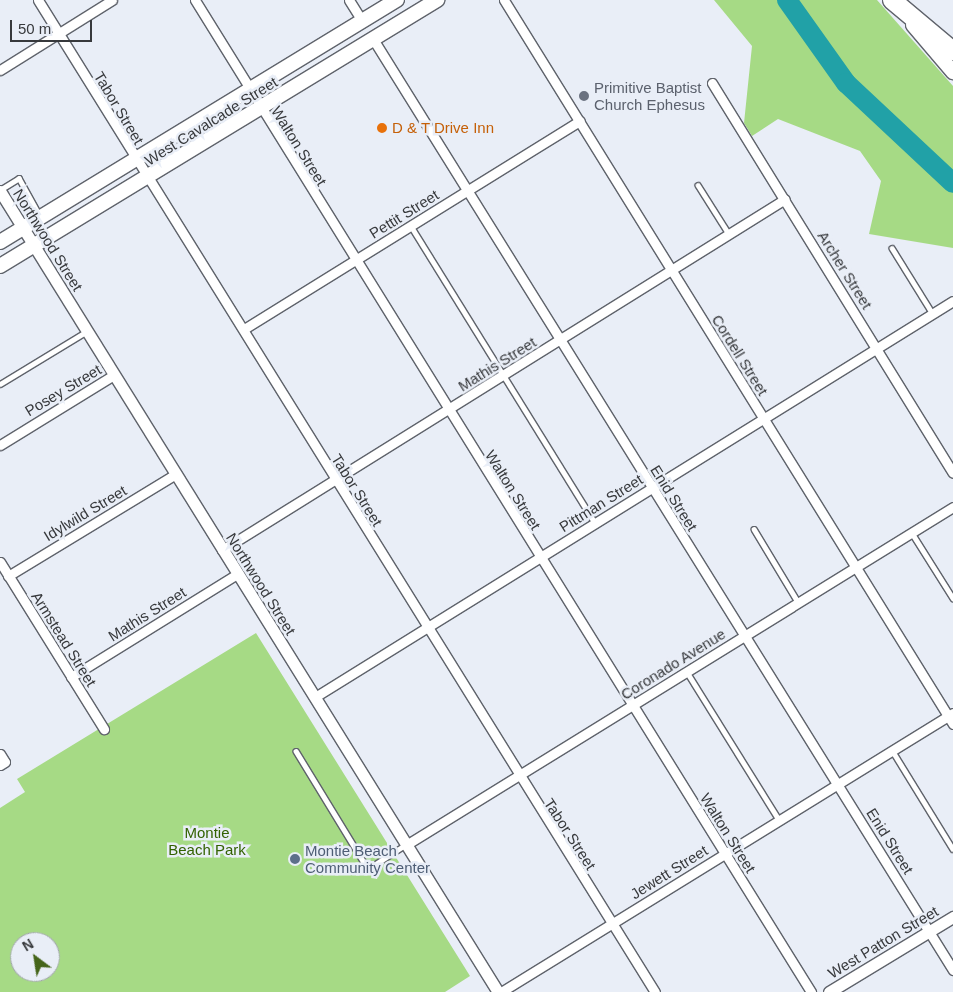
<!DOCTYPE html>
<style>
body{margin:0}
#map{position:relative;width:953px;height:992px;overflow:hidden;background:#e9eef7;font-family:Arial,sans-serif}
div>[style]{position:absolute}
.green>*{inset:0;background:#a6da85}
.river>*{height:20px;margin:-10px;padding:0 10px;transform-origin:10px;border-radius:10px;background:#21a1a7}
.roads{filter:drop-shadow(1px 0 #5f636b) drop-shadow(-1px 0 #5f636b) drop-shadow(0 1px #5f636b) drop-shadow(0 -1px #5f636b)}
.service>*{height:4.5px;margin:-2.25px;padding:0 2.25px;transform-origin:2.25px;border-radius:2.25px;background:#fff}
.minor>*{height:9px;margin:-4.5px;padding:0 4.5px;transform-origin:4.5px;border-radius:4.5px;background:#fff}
.tertiary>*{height:11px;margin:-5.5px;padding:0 5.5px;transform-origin:5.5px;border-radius:5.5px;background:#fff}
.secondary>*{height:14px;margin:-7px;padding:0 7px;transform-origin:7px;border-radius:7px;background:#fff}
.motorway>*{height:18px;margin:-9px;padding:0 9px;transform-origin:9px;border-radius:9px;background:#fff}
.dots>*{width:14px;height:14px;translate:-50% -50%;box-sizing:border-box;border:2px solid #e9eef7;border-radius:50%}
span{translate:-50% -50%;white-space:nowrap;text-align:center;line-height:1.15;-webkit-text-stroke:5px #e9eef7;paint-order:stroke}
.worship-label{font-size:15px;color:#5b616d}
.left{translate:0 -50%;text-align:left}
.street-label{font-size:15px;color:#37393c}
.food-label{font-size:15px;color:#c56008}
.park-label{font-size:15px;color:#336202}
.service-label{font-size:15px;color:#4e5e75}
.north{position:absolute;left:10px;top:932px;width:50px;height:50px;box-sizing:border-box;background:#e9eef7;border:1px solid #a2a6ac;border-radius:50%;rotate:329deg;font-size:14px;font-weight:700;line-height:20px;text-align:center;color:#37393c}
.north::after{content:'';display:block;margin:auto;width:18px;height:22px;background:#45651a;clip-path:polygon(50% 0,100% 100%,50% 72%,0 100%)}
.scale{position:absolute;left:10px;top:20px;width:82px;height:22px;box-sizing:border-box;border:2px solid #37393c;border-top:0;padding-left:6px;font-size:15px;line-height:18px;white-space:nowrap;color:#37393c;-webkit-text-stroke:4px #e9eef7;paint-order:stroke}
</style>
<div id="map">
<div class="green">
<i style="clip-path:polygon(714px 0,877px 0,953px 86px,953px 248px,869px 234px,881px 181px,860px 151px,778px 119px,752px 136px,744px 123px,752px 46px)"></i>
<i style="clip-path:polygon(evenodd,256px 633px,470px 976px,445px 992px,0 992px,0 808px,25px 792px,17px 779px,256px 633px,20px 942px,50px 942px,50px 972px,20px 972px,20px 942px)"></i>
</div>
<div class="river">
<i style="left:787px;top:0;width:102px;rotate:54.6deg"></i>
<i style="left:846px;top:83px;width:146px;rotate:43.1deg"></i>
</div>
<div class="roads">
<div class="service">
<i style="left:698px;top:185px;width:58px;rotate:57.7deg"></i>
<i style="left:0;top:190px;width:22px;rotate:-32deg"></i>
<i style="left:19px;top:178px;width:43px;rotate:61.1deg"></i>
<i style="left:411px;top:226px;width:349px;rotate:58.2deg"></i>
<i style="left:892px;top:248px;width:78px;rotate:58.2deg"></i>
<i style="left:0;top:384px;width:102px;rotate:-31.3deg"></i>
<i style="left:754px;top:529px;width:85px;rotate:58.9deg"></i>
<i style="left:912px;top:533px;width:77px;rotate:57.8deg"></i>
<i style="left:687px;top:672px;width:174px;rotate:58.1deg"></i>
<i style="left:892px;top:750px;width:116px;rotate:58.4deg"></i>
<i style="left:296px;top:751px;width:138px;rotate:58.6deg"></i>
<i style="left:368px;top:869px;width:44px;rotate:-33deg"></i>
</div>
<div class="minor">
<i style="left:38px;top:0;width:1168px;rotate:58.12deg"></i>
<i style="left:195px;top:0;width:1168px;rotate:58.16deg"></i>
<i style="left:349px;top:0;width:25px;rotate:58deg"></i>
<i style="left:504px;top:0;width:852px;rotate:58.19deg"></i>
<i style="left:373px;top:39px;width:1097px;rotate:58.08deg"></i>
<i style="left:0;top:70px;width:132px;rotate:-32deg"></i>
<i style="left:712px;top:83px;width:458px;rotate:58.3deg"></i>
<i style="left:244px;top:329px;width:395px;rotate:-31.8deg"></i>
<i style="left:0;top:445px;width:134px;rotate:-31.6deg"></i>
<i style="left:222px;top:550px;width:663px;rotate:-31.94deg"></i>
<i style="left:0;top:562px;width:197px;rotate:58.1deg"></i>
<i style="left:8px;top:576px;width:197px;rotate:-31.3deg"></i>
<i style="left:71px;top:677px;width:195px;rotate:-31.8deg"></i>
<i style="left:315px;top:697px;width:751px;rotate:-31.83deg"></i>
<i style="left:0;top:754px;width:9px;rotate:58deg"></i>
<i style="left:5px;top:762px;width:6px;rotate:149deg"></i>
<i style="left:406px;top:845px;width:643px;rotate:-31.71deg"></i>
<i style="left:501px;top:992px;width:531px;rotate:-31.69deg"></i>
</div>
<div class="tertiary">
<i style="left:0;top:191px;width:943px;rotate:58.13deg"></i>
<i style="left:829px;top:992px;width:145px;rotate:-31.2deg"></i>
</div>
<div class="secondary">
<i style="left:913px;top:25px;width:62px;rotate:49.6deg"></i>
<i style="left:0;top:242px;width:465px;rotate:-31.4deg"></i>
<i style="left:0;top:266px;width:512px;rotate:-31.33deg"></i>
</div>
<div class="motorway">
<i style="left:892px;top:0;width:80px;rotate:39.9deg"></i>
</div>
</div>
<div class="dots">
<i style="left:584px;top:96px;background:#6b7280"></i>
<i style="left:382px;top:128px;background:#e8710a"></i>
<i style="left:295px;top:859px;background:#5c6f8a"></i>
</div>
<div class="worship-label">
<span class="left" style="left:594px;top:96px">Primitive Baptist<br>Church Ephesus</span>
</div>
<div class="street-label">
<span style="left:119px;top:108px;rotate:59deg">Tabor Street</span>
<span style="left:211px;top:121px;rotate:-32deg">West Cavalcade Street</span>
<span style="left:299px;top:146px;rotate:58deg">Walton Street</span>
<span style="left:404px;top:214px;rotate:-32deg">Pettit Street</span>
<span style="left:48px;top:240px;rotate:58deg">Northwood Street</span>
<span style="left:845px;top:270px;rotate:58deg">Archer Street</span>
<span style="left:740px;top:355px;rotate:58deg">Cordell Street</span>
<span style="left:497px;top:364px;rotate:-32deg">Mathis Street</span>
<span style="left:63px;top:390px;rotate:-31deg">Posey Street</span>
<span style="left:357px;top:490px;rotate:58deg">Tabor Street</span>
<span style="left:513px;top:490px;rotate:58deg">Walton Street</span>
<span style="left:674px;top:498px;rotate:58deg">Enid Street</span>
<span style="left:601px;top:503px;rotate:-32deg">Pittman Street</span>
<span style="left:85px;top:513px;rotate:-31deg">Idylwild Street</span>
<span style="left:261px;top:584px;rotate:58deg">Northwood Street</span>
<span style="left:147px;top:614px;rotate:-32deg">Mathis Street</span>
<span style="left:64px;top:639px;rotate:58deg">Armstead Street</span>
<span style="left:673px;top:664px;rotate:-32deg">Coronado Avenue</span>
<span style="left:728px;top:833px;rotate:58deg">Walton Street</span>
<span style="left:570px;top:834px;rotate:57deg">Tabor Street</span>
<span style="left:890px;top:841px;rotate:58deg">Enid Street</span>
<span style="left:669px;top:872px;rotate:-32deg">Jewett Street</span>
<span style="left:883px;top:942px;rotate:-31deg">West Patton Street</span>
</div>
<div class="food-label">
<span class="left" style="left:392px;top:128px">D &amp; T Drive Inn</span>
</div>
<div class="park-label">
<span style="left:207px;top:841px">Montie<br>Beach Park</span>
</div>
<div class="service-label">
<span class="left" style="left:305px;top:859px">Montie Beach<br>Community Center</span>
</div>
<div class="north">N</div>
<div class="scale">50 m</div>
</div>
